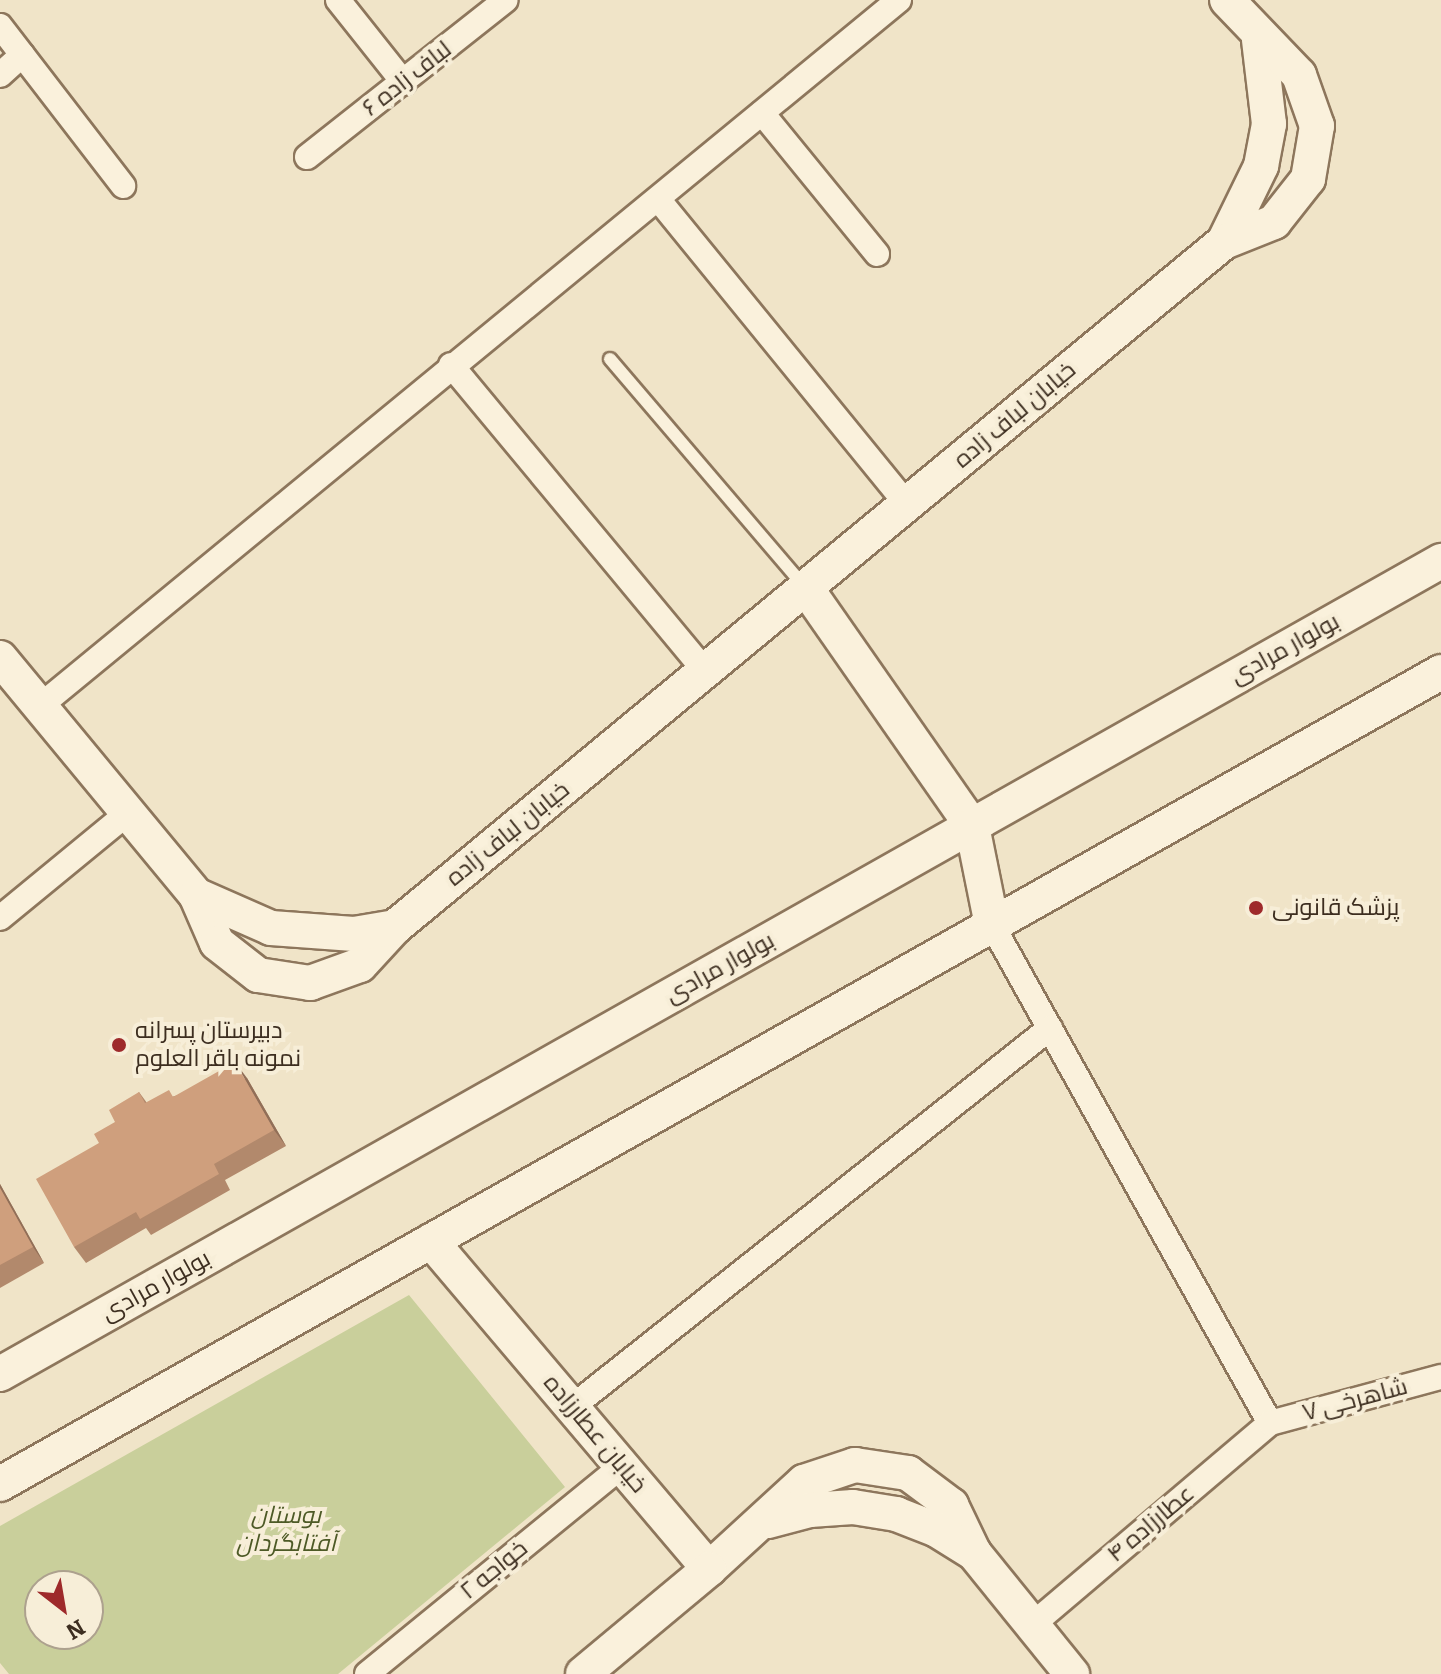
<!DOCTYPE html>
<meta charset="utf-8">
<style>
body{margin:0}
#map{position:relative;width:1441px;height:1674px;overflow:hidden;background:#f0e4c8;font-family:Bitter,Cairo,serif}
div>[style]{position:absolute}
.green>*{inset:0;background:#c9cf9b}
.roads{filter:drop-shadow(2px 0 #8d765c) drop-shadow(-2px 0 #8d765c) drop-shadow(0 2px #8d765c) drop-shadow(0 -2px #8d765c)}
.lane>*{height:12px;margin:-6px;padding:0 6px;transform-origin:6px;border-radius:6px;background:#faf1dc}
.street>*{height:24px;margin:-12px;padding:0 12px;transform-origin:12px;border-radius:12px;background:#faf1dc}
.secondary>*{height:34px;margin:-17px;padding:0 17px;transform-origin:17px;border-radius:17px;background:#faf1dc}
.wall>*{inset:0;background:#b2896c}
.shaded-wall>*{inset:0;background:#916f58}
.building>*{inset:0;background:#cf9f7d}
.dots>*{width:22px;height:22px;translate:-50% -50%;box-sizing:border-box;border:4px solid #f7eed8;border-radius:50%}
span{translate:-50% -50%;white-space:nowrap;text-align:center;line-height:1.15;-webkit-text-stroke:8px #f7eed8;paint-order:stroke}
.street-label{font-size:24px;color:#3d2e20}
.poi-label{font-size:24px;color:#3d2e20}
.left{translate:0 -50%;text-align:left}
.park-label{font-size:24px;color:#4d5a26;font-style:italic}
.north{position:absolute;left:24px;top:1570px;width:80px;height:80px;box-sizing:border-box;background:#f7eed8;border:2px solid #ada18e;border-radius:50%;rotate:149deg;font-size:22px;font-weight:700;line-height:32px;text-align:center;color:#3d2e20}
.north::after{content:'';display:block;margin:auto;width:28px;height:36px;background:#9e2a2b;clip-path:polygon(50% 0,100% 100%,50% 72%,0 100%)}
</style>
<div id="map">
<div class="green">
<i style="clip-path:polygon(evenodd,409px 1295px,565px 1487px,338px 1674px,9px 1674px,0 1663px,0 1526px,409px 1295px,40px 1586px,88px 1586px,88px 1634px,40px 1634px,40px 1586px)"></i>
</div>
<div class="roads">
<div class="lane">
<i style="left:610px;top:359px;width:297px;rotate:49.5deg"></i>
</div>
<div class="street">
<i style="left:338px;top:0;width:106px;rotate:51.5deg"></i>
<i style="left:0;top:26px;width:202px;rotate:52.4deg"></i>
<i style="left:0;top:75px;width:30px;rotate:-42deg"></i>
<i style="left:762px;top:113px;width:182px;rotate:50.8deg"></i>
<i style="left:307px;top:157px;width:253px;rotate:-38.3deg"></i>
<i style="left:658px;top:199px;width:394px;rotate:50.8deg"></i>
<i style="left:451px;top:365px;width:398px;rotate:50.3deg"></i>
<i style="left:40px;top:706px;width:1112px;rotate:-39.42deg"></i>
<i style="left:0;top:918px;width:166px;rotate:-39.4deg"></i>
<i style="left:992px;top:925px;width:570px;rotate:60.83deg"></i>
<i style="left:572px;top:1407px;width:610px;rotate:-38.41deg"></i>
<i style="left:1032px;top:1625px;width:312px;rotate:-40.3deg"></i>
<i style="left:1270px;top:1423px;width:177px;rotate:-15.1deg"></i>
<i style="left:367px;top:1674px;width:329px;rotate:-39.2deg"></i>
</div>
<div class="secondary">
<i style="left:1224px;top:242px;width:85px;rotate:-64deg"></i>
<i style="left:1261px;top:166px;width:43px;rotate:-79.2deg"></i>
<i style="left:1269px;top:124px;width:85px;rotate:-96.8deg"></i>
<i style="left:806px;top:588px;width:290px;rotate:55.1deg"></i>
<i style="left:972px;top:826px;width:101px;rotate:78.6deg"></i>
<i style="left:0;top:658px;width:308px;rotate:50.4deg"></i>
<i style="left:196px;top:895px;width:52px;rotate:66.4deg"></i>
<i style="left:217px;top:943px;width:52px;rotate:38deg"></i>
<i style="left:258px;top:975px;width:53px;rotate:8.7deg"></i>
<i style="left:310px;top:983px;width:53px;rotate:-19.8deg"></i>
<i style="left:360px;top:965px;width:52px;rotate:-47.4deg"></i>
<i style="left:395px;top:927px;width:1075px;rotate:-39.57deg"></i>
<i style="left:1224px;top:242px;width:54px;rotate:-21.8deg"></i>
<i style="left:1274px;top:222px;width:55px;rotate:-51.7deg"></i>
<i style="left:1308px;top:179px;width:54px;rotate:-80.4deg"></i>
<i style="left:1317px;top:126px;width:54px;rotate:-109.4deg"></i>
<i style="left:1299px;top:75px;width:104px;rotate:-133.8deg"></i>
<i style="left:196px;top:895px;width:82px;rotate:23.7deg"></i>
<i style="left:271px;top:928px;width:83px;rotate:4.1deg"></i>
<i style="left:354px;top:934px;width:42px;rotate:-9.7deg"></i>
<i style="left:431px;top:1241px;width:430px;rotate:49.7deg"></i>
<i style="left:709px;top:1569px;width:129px;rotate:-42.5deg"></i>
<i style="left:804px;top:1482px;width:54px;rotate:-18.4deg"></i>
<i style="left:855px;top:1465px;width:54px;rotate:8.6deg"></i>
<i style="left:908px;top:1473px;width:54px;rotate:36.7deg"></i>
<i style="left:951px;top:1505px;width:53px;rotate:64.4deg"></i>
<i style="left:974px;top:1553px;width:156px;rotate:51deg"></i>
<i style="left:0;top:1374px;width:1655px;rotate:-29.43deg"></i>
<i style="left:0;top:1484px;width:1654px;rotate:-29.4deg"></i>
<i style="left:768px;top:1521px;width:43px;rotate:-14.7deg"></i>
<i style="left:810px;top:1510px;width:43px;rotate:-4deg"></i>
<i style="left:853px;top:1507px;width:44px;rotate:9.2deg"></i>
<i style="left:896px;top:1514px;width:44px;rotate:21.3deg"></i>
<i style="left:937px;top:1530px;width:44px;rotate:31.9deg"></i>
<i style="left:583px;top:1674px;width:164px;rotate:-39.8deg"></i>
</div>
</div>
<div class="wall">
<i style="clip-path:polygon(247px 1078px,286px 1146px,225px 1180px,230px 1190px,151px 1235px,146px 1228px,86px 1263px,74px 1247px,99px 1143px,139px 1092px,147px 1103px)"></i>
<i style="clip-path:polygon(0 1184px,44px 1263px,0 1288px)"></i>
</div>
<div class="shaded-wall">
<i style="clip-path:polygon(235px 1062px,247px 1078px,286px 1146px,274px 1130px)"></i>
<i style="clip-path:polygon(0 1184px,44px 1263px,33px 1247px,0 1188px)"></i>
</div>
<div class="building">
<i style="clip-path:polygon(235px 1062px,274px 1130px,214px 1164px,219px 1174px,140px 1219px,136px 1212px,74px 1247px,36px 1179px,99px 1143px,94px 1134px,115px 1122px,109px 1110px,139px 1092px,145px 1103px,169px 1090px,173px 1097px)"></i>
<i style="clip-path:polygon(0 1188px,33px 1247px,0 1265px)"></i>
</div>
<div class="dots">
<i style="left:1256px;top:908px;background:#9e2a2b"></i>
<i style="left:119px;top:1045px;background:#9e2a2b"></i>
</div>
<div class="street-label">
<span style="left:407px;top:79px;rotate:-38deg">لباف زاده ۶</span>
<span style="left:1015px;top:415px;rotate:-40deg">خیابان لباف زاده</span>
<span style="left:1285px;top:649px;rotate:-29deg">بولوار مرادی</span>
<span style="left:508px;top:834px;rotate:-39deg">خیابان لباف زاده</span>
<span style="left:720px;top:968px;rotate:-29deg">بولوار مرادی</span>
<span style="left:156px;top:1286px;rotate:-29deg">بولوار مرادی</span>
<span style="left:1355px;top:1400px;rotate:-15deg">شاهرخی ۷</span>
<span style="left:595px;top:1434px;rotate:50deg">خیابان عطارزاده</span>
<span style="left:1151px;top:1524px;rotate:-40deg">عطارزاده ۴</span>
<span style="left:494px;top:1570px;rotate:-39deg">خواجه ۲</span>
</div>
<div class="poi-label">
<span class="left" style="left:1272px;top:908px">پزشک قانونی</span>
<span class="left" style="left:135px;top:1045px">دبیرستان پسرانه<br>نمونه باقر العلوم</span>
</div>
<div class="park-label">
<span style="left:286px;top:1530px">بوستان<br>آفتابگردان</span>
</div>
<div class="north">N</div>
</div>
